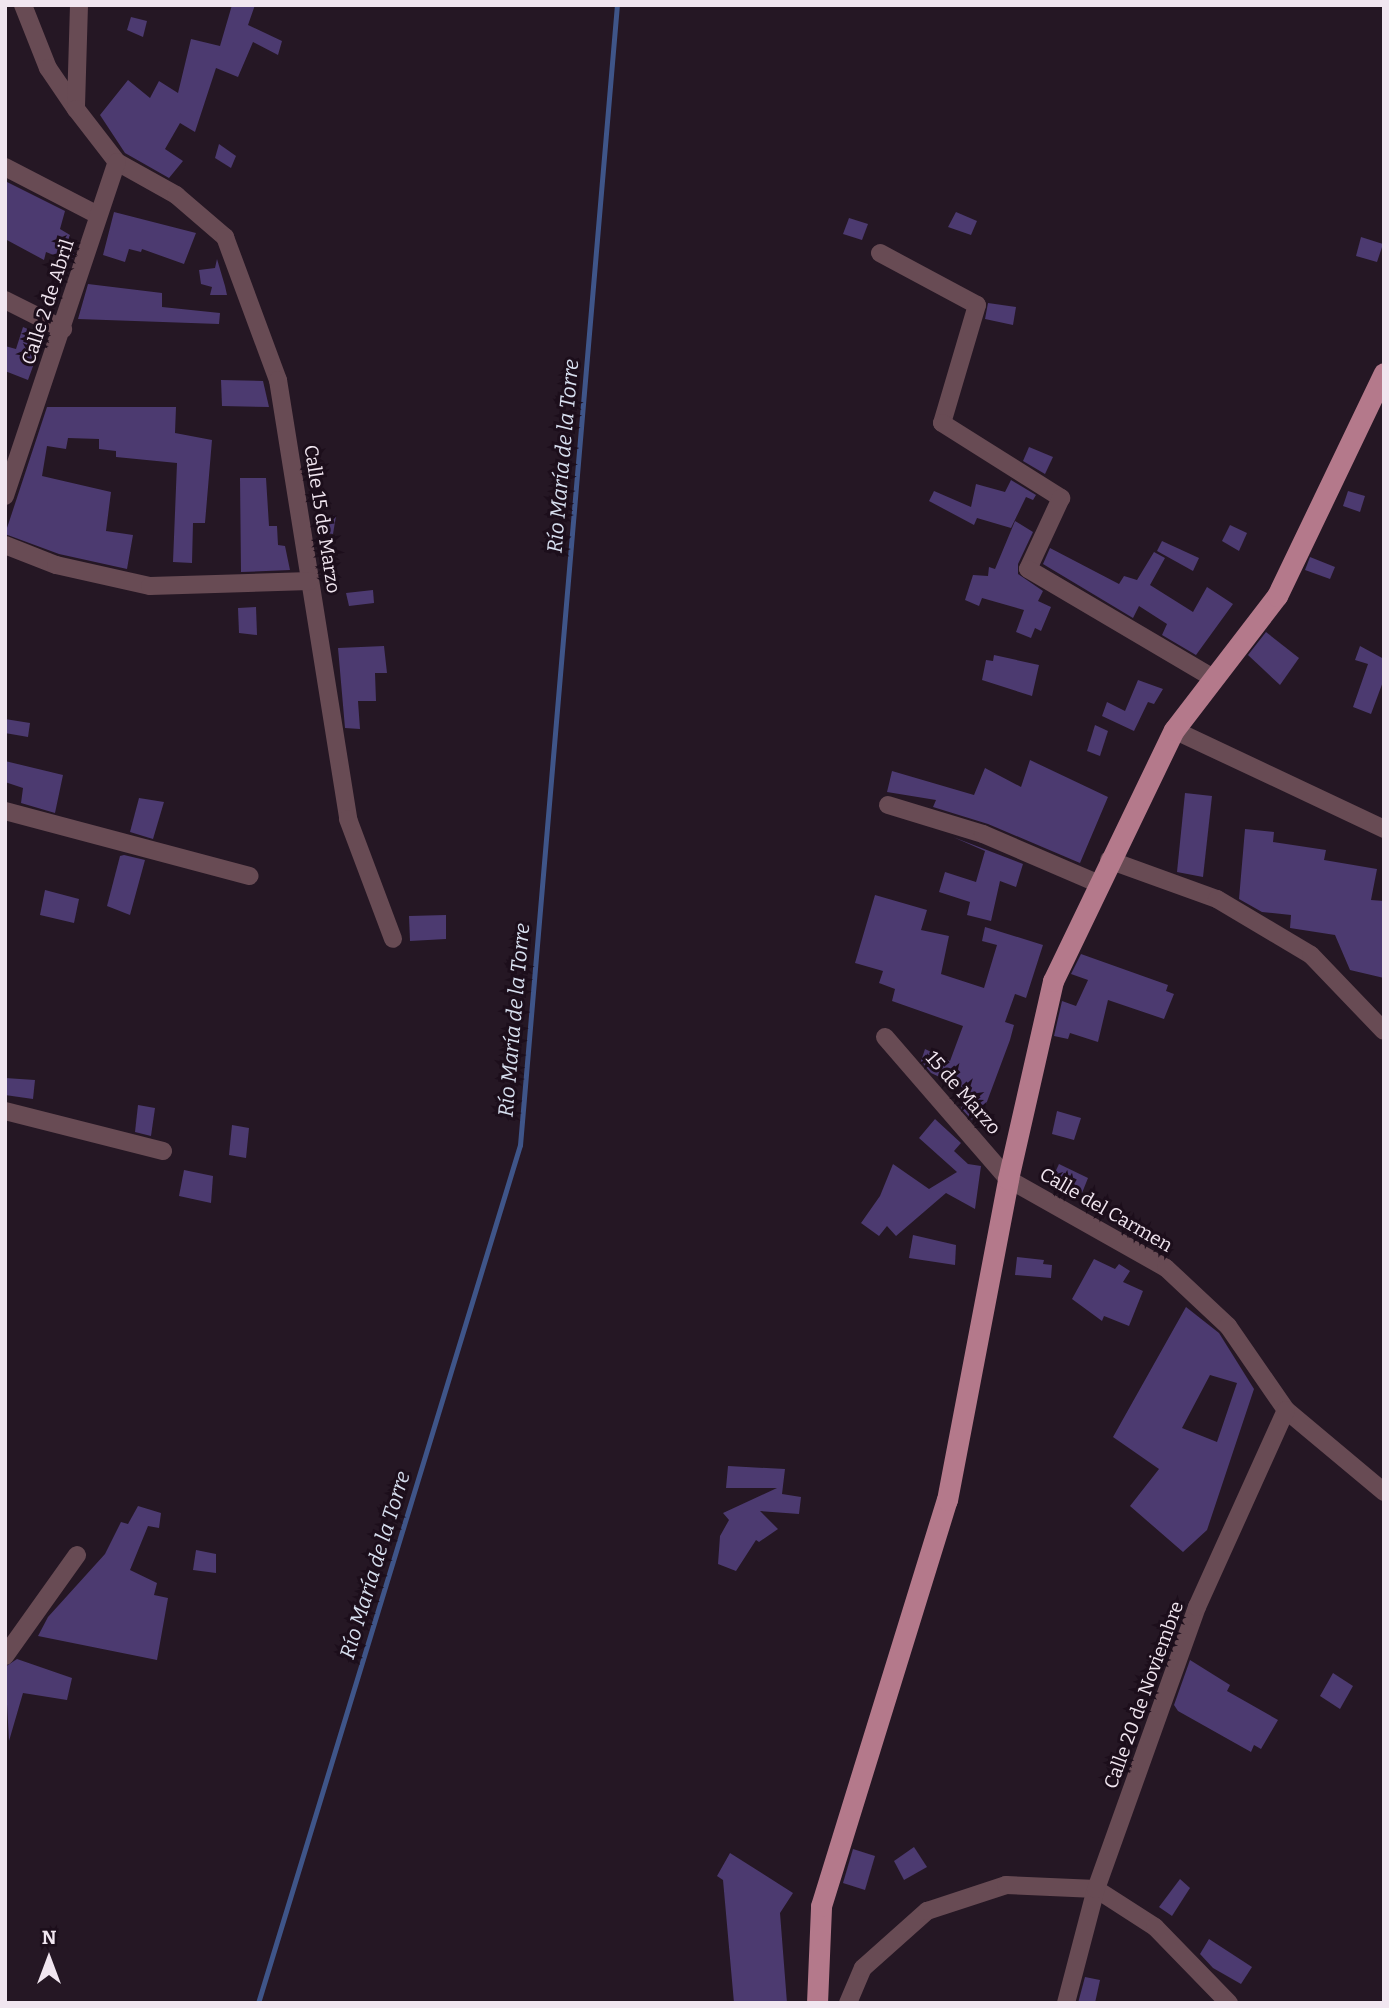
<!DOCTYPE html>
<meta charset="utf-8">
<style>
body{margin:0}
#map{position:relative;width:1389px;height:2008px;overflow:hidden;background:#251724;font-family:Bitter,serif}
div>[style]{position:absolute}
.stream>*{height:5px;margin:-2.5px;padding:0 2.5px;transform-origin:2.5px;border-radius:2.5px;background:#3f5589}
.building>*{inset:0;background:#4c3a70}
.minor>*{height:18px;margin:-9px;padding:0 9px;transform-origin:9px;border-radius:9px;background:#684b54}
.major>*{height:21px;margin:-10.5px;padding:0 10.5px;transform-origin:10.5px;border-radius:10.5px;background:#b4798b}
span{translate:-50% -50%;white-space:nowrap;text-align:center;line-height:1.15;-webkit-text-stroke:6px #1c0e1b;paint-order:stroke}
.street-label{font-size:19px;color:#f1e6f0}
.water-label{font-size:21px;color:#d7dfef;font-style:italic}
.frame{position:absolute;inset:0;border:7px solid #f1e6f0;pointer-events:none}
.north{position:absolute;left:14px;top:1924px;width:70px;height:70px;-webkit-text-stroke:5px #1c0e1b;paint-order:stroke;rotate:0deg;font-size:19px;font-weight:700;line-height:28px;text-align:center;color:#f1e6f0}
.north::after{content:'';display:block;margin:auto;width:24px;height:32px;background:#f1e6f0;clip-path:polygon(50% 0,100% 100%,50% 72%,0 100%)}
</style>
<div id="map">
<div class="stream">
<i style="left:258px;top:2003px;width:897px;rotate:-73.02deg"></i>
<i style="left:520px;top:1145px;width:1144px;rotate:-85.14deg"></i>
</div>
<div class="building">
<i style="clip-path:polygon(232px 5px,255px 5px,248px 25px,282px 41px,278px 55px,253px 42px,238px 77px,216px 68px,195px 132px,180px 123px,165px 149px,183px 161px,169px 178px,125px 153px,100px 115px,128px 80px,150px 98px,159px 81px,178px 93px,191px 39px,220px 46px)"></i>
<i style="clip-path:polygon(131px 17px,147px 21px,143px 37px,127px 30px)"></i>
<i style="clip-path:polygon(219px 144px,236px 156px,231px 168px,215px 158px)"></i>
<i style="clip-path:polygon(5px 181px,65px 211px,60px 229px,70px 235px,66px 246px,75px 251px,71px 262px,46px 252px,44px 260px,5px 239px)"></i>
<i style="clip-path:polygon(114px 212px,196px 233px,184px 264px,142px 249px,141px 252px,129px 249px,125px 262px,103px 255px)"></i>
<i style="clip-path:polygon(956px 212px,977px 221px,971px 235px,948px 227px)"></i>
<i style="clip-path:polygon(849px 218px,868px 224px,862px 240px,843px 234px)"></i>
<i style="clip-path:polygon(1361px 237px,1383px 244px,1377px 262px,1356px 256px)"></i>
<i style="clip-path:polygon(217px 259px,225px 286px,227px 295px,210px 295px,212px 287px,201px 284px,199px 270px,215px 268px)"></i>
<i style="clip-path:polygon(88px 284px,162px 293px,162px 307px,220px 313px,219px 324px,78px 319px)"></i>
<i style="clip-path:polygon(988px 303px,1016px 307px,1013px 325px,985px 319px)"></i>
<i style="clip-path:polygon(23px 327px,44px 336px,28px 380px,5px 371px,5px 346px,16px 349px)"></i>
<i style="clip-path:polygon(221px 380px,263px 381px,269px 407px,222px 406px)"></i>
<i style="clip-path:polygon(47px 407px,176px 407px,175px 433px,212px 440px,205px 523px,193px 523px,192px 563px,173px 562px,177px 463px,116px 457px,116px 451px,99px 449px,99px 439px,68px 438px,66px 449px,47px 446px,42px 476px,111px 492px,106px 531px,133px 535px,127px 569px,59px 554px,5px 534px)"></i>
<i style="clip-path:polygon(1029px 447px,1053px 457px,1045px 474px,1023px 461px)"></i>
<i style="clip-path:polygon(240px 478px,266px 478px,269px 526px,277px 526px,278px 545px,285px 546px,290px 570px,241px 572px)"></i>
<i style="clip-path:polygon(1011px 480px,1036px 495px,1033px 500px,1026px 497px,1011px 528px,977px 518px,974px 525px,929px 501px,934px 491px,971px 507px,976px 484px,1005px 492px)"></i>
<i style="clip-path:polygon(1348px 491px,1365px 496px,1360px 512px,1343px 506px)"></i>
<i style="clip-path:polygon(321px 515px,336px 516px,333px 534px,319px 532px)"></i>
<i style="clip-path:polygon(1015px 521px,1033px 532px,1018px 564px,1018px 574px,1043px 591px,1038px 601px,1051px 607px,1041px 631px,1035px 628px,1031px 638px,1016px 632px,1024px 610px,982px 598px,979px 606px,965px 600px,973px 575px,988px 576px,989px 567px,995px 569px)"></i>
<i style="clip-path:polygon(1230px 525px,1247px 533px,1239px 551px,1222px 541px)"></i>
<i style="clip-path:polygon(1162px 541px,1199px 558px,1193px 571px,1157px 551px)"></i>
<i style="clip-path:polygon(1050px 548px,1119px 584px,1124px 576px,1137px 580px,1154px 552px,1165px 558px,1150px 585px,1193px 612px,1207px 587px,1233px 604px,1196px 655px,1162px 635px,1167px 624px,1139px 606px,1133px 618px,1043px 564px)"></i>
<i style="clip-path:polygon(1310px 557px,1335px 567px,1330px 579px,1305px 570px)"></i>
<i style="clip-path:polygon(373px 590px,374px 603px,349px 606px,346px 593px)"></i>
<i style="clip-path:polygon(256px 607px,257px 635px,239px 633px,238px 608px)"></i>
<i style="clip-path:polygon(1266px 632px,1299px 658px,1280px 685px,1248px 655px)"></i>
<i style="clip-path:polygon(384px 646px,387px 673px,375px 673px,376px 701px,358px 701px,360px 729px,345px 728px,338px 648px)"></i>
<i style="clip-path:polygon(1360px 646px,1384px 659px,1384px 679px,1371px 714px,1353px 707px,1368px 664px,1355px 660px)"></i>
<i style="clip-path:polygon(994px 655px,1039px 665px,1032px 696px,982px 680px,986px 660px,993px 661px)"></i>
<i style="clip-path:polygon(1138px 680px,1163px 689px,1154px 704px,1148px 702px,1134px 731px,1102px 716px,1107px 702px,1125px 711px)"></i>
<i style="clip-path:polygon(5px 719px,30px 723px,28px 737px,5px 733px)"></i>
<i style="clip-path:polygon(1095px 725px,1108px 731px,1100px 756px,1087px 751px)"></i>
<i style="clip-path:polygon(1030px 760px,1108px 797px,1080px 863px,988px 824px,933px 807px,936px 800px,887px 792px,892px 771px,974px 795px,985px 768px,1021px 787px)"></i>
<i style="clip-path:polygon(5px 761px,63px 775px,55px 813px,21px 803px,23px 788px,5px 782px)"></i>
<i style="clip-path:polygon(1185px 793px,1212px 796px,1203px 877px,1177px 872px)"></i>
<i style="clip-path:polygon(139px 798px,164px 802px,153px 839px,130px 832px)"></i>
<i style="clip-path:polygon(1245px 829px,1274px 832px,1273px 842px,1326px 850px,1324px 860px,1377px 869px,1371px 900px,1384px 901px,1384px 978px,1350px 970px,1335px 935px,1290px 928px,1291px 915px,1262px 912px,1239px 899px)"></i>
<i style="clip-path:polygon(953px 837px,1023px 864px,1016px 887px,1000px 881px,991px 921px,967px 915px,970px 902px,939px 892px,945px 872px,976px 882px,985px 851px)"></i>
<i style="clip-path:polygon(124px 855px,145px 860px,130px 915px,107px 906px,120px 856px)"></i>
<i style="clip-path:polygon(45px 890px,79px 899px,74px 923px,40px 915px)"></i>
<i style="clip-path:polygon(875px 895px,927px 910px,921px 930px,949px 936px,941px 974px,984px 988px,997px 945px,982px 941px,985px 927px,1043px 945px,1026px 998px,1015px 994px,1005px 1022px,1014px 1025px,1010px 1040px,982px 1115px,975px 1113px,972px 1120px,961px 1108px,968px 1097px,959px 1093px,961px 1087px,931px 1073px,921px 1061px,925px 1049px,950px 1061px,963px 1026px,892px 1001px,895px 989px,879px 983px,883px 971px,855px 963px)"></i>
<i style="clip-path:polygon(446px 915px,446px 939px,410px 941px,409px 916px)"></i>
<i style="clip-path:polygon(1081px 954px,1168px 985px,1166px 991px,1174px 994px,1164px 1019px,1108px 1000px,1098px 1042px,1070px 1033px,1068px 1039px,1054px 1036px,1062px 1001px,1076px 1006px,1088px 980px,1071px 974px)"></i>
<i style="clip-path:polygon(5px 1078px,35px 1080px,33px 1099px,5px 1095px)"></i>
<i style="clip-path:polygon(138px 1105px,155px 1108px,151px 1136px,135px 1132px)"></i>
<i style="clip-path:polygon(1057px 1111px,1081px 1118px,1074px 1140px,1052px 1134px)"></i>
<i style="clip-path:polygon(935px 1119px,961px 1143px,954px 1151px,968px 1164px,981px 1166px,975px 1209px,946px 1193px,896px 1236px,887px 1226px,879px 1236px,861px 1223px,880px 1196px,893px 1164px,929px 1189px,957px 1172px,919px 1138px)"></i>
<i style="clip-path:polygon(232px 1125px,249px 1128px,246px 1158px,229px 1155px)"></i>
<i style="clip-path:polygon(1059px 1164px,1088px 1178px,1080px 1198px,1050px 1183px)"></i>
<i style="clip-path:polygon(184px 1170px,213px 1176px,211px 1203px,179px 1196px)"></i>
<i style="clip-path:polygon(913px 1235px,956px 1245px,955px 1265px,909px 1258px)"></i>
<i style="clip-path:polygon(1017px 1257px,1044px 1260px,1043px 1264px,1052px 1265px,1051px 1278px,1015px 1275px)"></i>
<i style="clip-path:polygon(1094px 1259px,1115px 1269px,1119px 1264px,1130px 1271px,1123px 1282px,1143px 1291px,1129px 1326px,1104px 1316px,1102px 1321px,1072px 1299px)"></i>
<i style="clip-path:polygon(evenodd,1186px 1307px,1219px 1333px,1254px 1389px,1207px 1530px,1183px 1552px,1130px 1506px,1159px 1469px,1113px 1437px,1186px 1307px,1210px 1375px,1237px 1383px,1217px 1442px,1182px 1428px,1210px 1375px)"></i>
<i style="clip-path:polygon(728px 1466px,785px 1469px,782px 1494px,801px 1497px,799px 1514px,760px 1511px,778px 1529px,759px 1542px,756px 1540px,736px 1571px,718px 1564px,720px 1536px,729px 1520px,723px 1513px,777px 1488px,726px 1488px)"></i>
<i style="clip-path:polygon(138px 1506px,161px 1513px,159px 1528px,148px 1526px,130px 1570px,157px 1583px,154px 1595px,168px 1598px,157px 1660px,38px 1636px,48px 1617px,105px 1554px,121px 1522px,128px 1524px)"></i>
<i style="clip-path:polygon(196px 1550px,216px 1554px,216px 1573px,193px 1570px)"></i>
<i style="clip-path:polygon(17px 1659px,72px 1678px,67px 1700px,23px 1693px,9px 1741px,5px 1667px)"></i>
<i style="clip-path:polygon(1190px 1660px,1230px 1685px,1227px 1691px,1278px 1720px,1261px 1749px,1254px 1745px,1251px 1752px,1178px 1711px,1174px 1705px)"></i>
<i style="clip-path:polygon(1333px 1673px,1353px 1686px,1340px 1709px,1320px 1696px)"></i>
<i style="clip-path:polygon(914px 1847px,927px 1867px,904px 1880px,894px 1861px)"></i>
<i style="clip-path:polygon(853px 1849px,875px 1856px,865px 1890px,843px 1883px)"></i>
<i style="clip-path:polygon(730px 1853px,793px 1893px,780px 1913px,787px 2003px,734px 2003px,723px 1880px,717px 1876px)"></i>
<i style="clip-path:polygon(1180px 1879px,1190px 1888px,1172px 1916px,1159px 1907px)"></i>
<i style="clip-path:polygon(1209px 1939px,1252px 1967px,1241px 1984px,1213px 1968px,1200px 1954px)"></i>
<i style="clip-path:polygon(1085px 1977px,1100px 1980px,1095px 2003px,1078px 2003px)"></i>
</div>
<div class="minor">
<i style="left:23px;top:5px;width:68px;rotate:68.4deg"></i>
<i style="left:48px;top:68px;width:50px;rotate:55.7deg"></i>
<i style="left:79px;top:5px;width:104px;rotate:91.7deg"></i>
<i style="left:76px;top:109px;width:67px;rotate:52.3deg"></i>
<i style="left:117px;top:162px;width:68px;rotate:29.2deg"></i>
<i style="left:176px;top:195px;width:65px;rotate:40.6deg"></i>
<i style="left:225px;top:237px;width:153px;rotate:69.7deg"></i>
<i style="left:278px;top:380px;width:445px;rotate:80.9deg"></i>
<i style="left:348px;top:819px;width:128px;rotate:69.4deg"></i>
<i style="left:5px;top:167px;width:105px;rotate:27.3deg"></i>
<i style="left:880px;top:253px;width:110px;rotate:28.2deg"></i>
<i style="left:977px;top:305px;width:123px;rotate:106.5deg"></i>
<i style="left:942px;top:423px;width:141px;rotate:32.2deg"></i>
<i style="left:1061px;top:498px;width:78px;rotate:114.9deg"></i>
<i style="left:1028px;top:569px;width:215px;rotate:30.5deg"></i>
<i style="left:5px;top:300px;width:65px;rotate:26.6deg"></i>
<i style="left:5px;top:496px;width:352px;rotate:-71.5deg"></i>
<i style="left:5px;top:545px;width:55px;rotate:21.4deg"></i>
<i style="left:56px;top:565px;width:96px;rotate:12.6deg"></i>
<i style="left:150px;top:586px;width:160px;rotate:-1.8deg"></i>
<i style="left:1174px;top:730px;width:232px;rotate:25.2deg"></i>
<i style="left:888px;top:805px;width:99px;rotate:17deg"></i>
<i style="left:983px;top:834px;width:126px;rotate:23.3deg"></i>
<i style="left:5px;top:811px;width:253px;rotate:14.9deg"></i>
<i style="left:1109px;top:860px;width:115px;rotate:19.9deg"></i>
<i style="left:1217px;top:899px;width:109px;rotate:30.8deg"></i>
<i style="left:1311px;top:955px;width:105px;rotate:46.2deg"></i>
<i style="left:885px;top:1037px;width:188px;rotate:49.1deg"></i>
<i style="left:1008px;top:1179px;width:181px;rotate:29.4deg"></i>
<i style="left:1166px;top:1268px;width:85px;rotate:43.1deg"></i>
<i style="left:1228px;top:1326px;width:102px;rotate:55.4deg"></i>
<i style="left:1286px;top:1410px;width:128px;rotate:39.9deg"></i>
<i style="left:5px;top:1111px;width:163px;rotate:14.2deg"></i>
<i style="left:5px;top:1656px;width:124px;rotate:-54.5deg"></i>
<i style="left:848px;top:2003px;width:38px;rotate:-67deg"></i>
<i style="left:863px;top:1968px;width:86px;rotate:-41.7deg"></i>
<i style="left:927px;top:1911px;width:83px;rotate:-18.2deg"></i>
<i style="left:1006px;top:1885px;width:90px;rotate:2.5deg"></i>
<i style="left:1096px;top:1889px;width:70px;rotate:32.8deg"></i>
<i style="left:1155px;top:1927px;width:106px;rotate:45.8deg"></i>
<i style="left:1066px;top:2003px;width:118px;rotate:-75.3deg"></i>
<i style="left:1096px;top:1889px;width:300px;rotate:-70.3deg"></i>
<i style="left:1197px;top:1607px;width:216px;rotate:-65.7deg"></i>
</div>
<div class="major">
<i style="left:817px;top:2003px;width:97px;rotate:-87.6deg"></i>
<i style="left:821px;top:1906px;width:425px;rotate:-72.8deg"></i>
<i style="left:947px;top:1500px;width:327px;rotate:-79.2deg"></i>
<i style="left:1008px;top:1179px;width:203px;rotate:-77.2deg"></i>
<i style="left:1053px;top:981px;width:279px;rotate:-64.3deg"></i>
<i style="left:1174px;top:730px;width:169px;rotate:-52.5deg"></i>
<i style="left:1277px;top:596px;width:247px;rotate:-64.4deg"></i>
</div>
<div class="street-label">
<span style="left:48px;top:302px;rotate:-72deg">Calle 2 de Abril</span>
<span style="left:322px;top:519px;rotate:81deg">Calle 15 de Marzo</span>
<span style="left:963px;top:1093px;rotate:49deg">15 de Marzo</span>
<span style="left:1106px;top:1210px;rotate:30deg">Calle del Carmen</span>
<span style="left:1144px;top:1695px;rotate:-70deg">Calle 20 de Noviembre</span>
</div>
<div class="water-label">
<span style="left:563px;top:456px;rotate:-85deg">Río María de la Torre</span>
<span style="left:514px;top:1020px;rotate:-85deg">Río María de la Torre</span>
<span style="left:375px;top:1565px;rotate:-73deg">Río María de la Torre</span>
</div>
<div class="frame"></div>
<div class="north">N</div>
</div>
